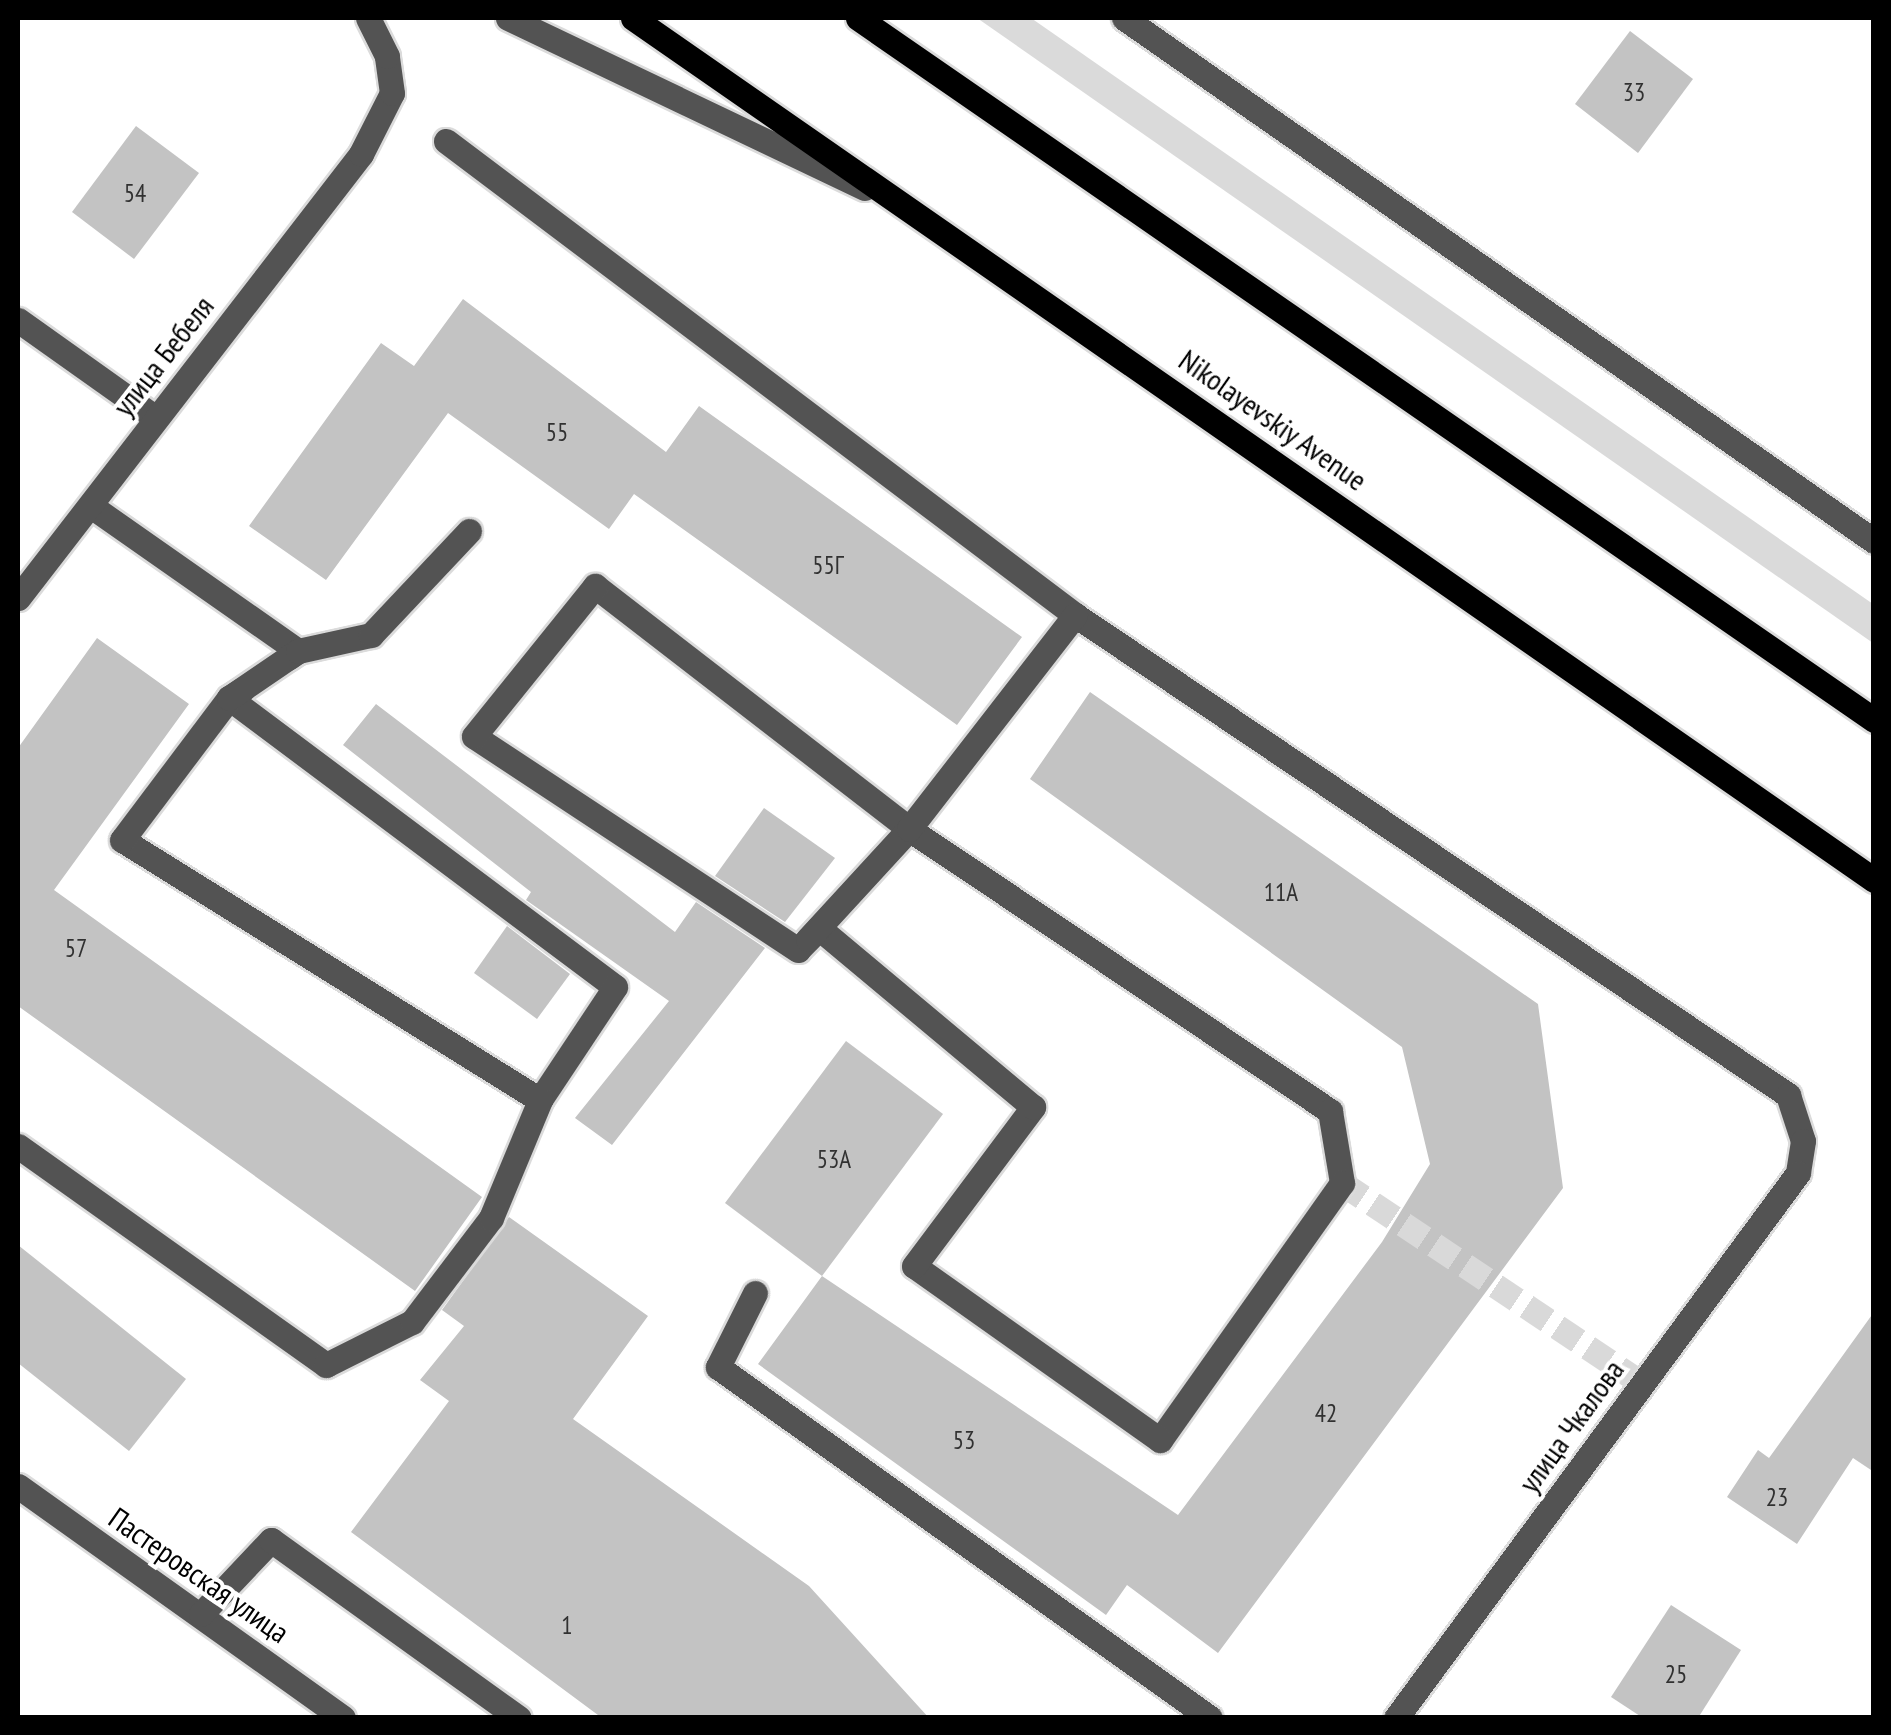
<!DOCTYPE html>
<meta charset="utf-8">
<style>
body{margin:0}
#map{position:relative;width:1891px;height:1735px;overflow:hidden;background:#fff;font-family:"PT Sans Narrow",sans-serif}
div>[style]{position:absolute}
.green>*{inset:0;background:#dadada}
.building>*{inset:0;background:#c3c3c3}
.minor-tunnel>*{height:25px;margin-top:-12.5px;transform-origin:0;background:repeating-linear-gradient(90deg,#d9d9d9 0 25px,transparent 0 37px)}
.roads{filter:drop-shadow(2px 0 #dbdbdb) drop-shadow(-2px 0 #dbdbdb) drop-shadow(0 2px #dbdbdb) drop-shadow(0 -2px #dbdbdb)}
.minor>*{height:25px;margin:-12.5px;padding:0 12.5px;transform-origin:12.5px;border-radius:12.5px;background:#535353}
.major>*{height:25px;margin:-12.5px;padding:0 12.5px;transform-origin:12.5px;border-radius:12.5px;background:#000}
span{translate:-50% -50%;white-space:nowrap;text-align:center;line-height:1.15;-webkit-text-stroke:8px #fff;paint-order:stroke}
.number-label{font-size:25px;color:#313131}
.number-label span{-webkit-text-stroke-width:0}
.street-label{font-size:30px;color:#000}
.frame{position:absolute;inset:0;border:20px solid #000;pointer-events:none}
</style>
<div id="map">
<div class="green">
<i style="clip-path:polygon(977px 18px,1031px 18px,1873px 604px,1873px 643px)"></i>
</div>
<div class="building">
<i style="clip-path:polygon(1630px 31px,1693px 79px,1638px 153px,1575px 104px)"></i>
<i style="clip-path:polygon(136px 126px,199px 173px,134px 259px,72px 212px)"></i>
<i style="clip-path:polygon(463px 299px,666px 452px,699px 406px,1022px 637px,957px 725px,634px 494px,609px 529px,448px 413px,326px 580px,249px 526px,381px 343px,414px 366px)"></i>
<i style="clip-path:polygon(97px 638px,189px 704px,54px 890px,482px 1197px,415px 1291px,18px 1006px,18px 748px)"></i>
<i style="clip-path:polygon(1090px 692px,1538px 1004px,1563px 1188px,1218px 1653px,1127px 1585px,1106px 1615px,758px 1364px,822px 1276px,1178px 1515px,1382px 1242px,1430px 1164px,1402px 1047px,1030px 779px)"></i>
<i style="clip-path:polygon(376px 704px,675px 932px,696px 902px,765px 948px,612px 1145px,575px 1118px,669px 1001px,526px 900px,531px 892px,343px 745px)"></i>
<i style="clip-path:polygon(764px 808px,835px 858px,785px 922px,715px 876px)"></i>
<i style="clip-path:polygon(507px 926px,570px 974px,537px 1019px,474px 973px)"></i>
<i style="clip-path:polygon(846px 1041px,943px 1114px,822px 1276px,725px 1203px)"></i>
<i style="clip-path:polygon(509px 1217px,648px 1316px,573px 1419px,809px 1586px,929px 1718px,602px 1718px,351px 1532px,449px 1401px,420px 1380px,464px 1326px,442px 1310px)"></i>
<i style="clip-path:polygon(18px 1245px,186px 1379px,129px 1451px,18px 1363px)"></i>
<i style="clip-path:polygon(1874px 1312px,1874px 1472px,1853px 1458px,1797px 1544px,1727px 1497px,1758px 1450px,1769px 1458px)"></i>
<i style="clip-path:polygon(1671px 1605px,1741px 1650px,1698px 1718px,1643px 1718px,1611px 1697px)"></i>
</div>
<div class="minor-tunnel">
<i style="left:1342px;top:1183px;width:361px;rotate:33.7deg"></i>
</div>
<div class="roads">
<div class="minor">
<i style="left:508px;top:18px;width:395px;rotate:25.5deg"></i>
<i style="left:1124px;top:18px;width:914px;rotate:34.89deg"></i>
<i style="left:446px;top:141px;width:788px;rotate:37deg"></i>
<i style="left:1075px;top:615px;width:860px;rotate:33.95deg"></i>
<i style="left:1788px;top:1095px;width:48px;rotate:71.9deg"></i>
<i style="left:1803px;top:1141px;width:32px;rotate:99deg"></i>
<i style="left:1798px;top:1173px;width:677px;rotate:126.41deg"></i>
<i style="left:18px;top:320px;width:169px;rotate:35.4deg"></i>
<i style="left:91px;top:506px;width:253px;rotate:35deg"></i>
<i style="left:298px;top:651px;width:12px;rotate:145deg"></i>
<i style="left:595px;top:586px;width:397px;rotate:37.7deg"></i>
<i style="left:909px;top:829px;width:507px;rotate:33.82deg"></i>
<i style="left:1330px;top:1111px;width:73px;rotate:80.5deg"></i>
<i style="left:1342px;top:1183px;width:315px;rotate:125.3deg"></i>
<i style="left:1160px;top:1440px;width:301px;rotate:-144.7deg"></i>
<i style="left:914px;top:1266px;width:199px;rotate:-53.2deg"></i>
<i style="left:1033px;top:1107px;width:279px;rotate:-140.1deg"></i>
<i style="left:819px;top:928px;width:30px;rotate:134deg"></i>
<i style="left:798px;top:950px;width:388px;rotate:-146.6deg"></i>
<i style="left:474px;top:736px;width:193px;rotate:-51.1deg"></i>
<i style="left:18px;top:598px;width:561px;rotate:-52.31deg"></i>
<i style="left:361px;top:154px;width:68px;rotate:-63.1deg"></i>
<i style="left:392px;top:93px;width:37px;rotate:-98deg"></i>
<i style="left:387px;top:56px;width:42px;rotate:-116.6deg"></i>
<i style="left:243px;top:689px;width:17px;rotate:147deg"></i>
<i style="left:229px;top:698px;width:482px;rotate:36.8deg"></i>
<i style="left:615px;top:987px;width:136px;rotate:123.6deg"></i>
<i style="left:808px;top:939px;width:149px;rotate:-47.4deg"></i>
<i style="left:909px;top:829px;width:271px;rotate:-52.2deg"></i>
<i style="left:18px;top:1146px;width:378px;rotate:35.4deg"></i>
<i style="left:326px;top:1365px;width:96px;rotate:-26.6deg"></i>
<i style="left:412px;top:1322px;width:131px;rotate:-52.8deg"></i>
<i style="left:491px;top:1218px;width:128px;rotate:-67.4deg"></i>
<i style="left:540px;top:1100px;width:492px;rotate:-148.1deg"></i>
<i style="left:122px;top:840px;width:178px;rotate:-53deg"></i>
<i style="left:229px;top:698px;width:83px;rotate:-34.3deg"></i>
<i style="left:298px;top:651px;width:75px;rotate:-12.4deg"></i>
<i style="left:371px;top:635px;width:143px;rotate:-46.7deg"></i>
<i style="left:755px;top:1293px;width:83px;rotate:116.6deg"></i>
<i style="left:718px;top:1367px;width:604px;rotate:35.5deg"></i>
<i style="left:18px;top:1486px;width:399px;rotate:35.5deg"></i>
<i style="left:201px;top:1614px;width:102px;rotate:-46.6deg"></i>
<i style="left:271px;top:1540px;width:305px;rotate:35.7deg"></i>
</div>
<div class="major">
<i style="left:633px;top:18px;width:1511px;rotate:34.78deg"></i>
<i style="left:858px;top:18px;width:1235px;rotate:34.64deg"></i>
</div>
</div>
<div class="number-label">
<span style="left:1634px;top:92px">33</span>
<span style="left:135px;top:193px">54</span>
<span style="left:557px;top:432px">55</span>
<span style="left:828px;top:565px">55Г</span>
<span style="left:1281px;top:892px">11А</span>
<span style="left:76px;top:948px">57</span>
<span style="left:834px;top:1159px">53А</span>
<span style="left:1326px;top:1413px">42</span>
<span style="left:964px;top:1440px">53</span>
<span style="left:1777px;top:1497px">23</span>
<span style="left:567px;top:1625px">1</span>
<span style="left:1676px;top:1674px">25</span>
</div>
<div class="street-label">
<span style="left:163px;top:356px;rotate:-52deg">улица Бебеля</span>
<span style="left:1273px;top:420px;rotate:35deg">Nikolayevskiy Avenue</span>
<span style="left:1571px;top:1426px;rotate:-54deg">улица Чкалова</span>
<span style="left:199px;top:1575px;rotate:35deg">Пастеровская улица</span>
</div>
<div class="frame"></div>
</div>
